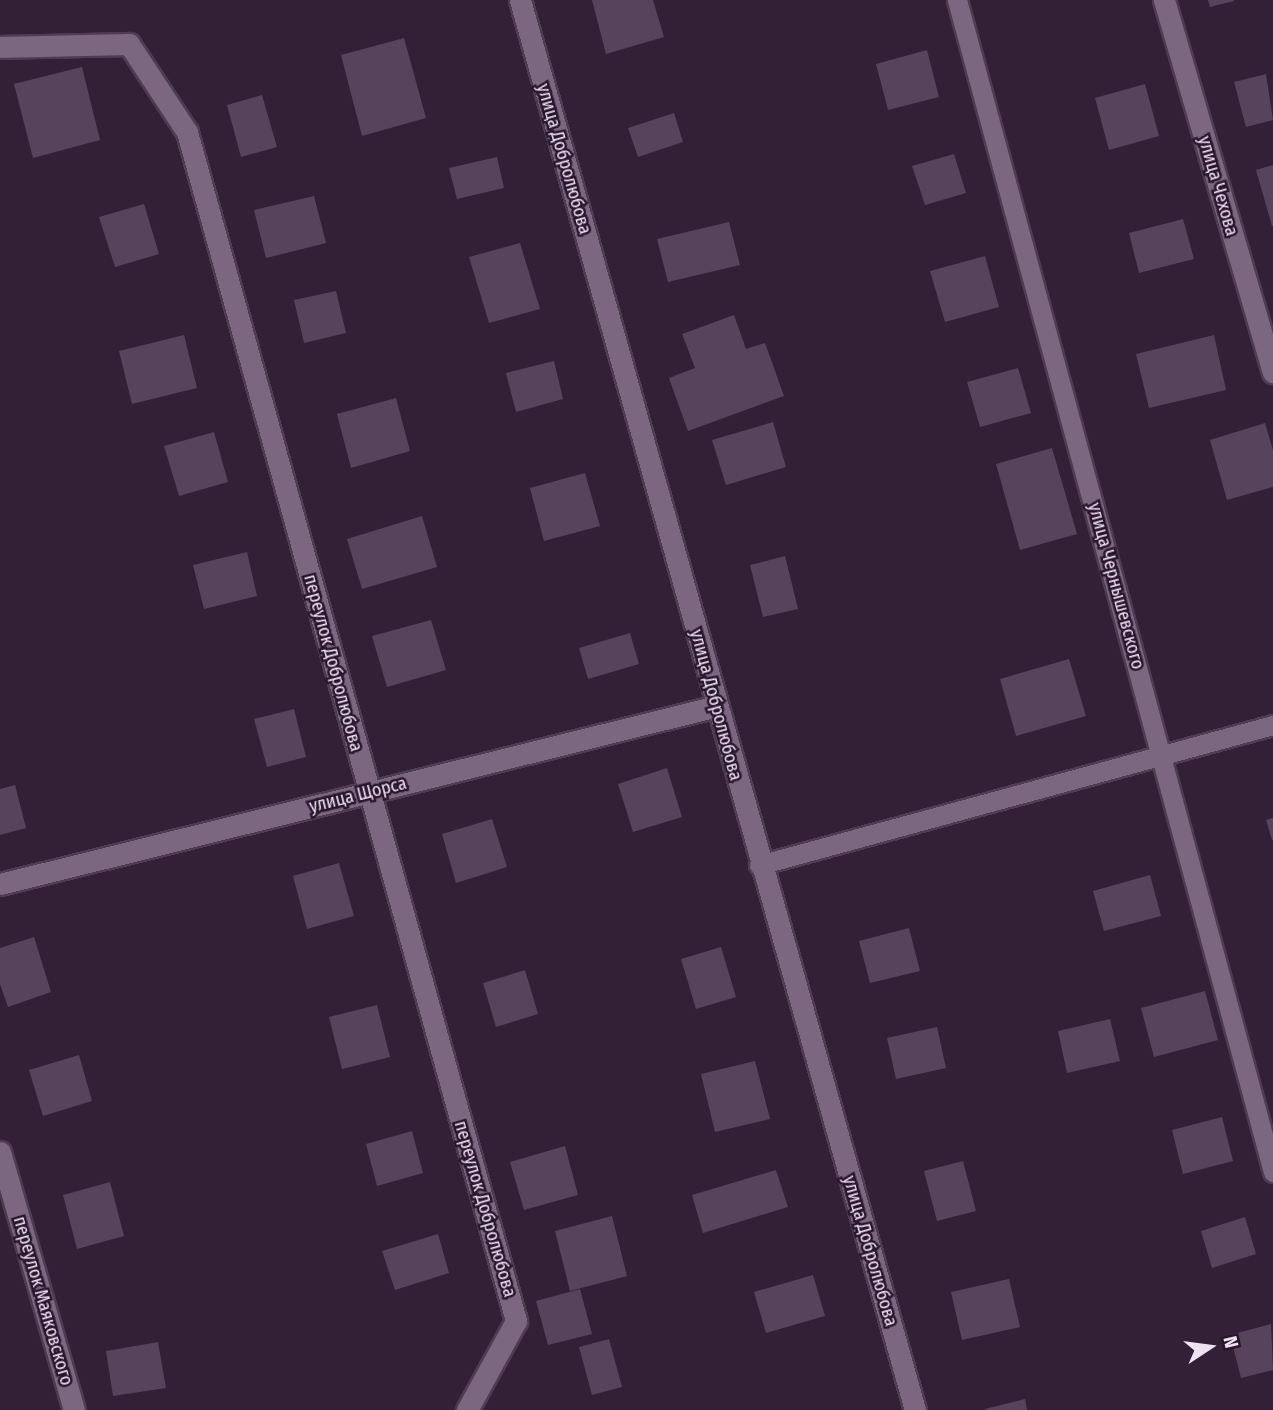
<!DOCTYPE html>
<meta charset="utf-8">
<style>
body{margin:0}
#map{position:relative;width:1273px;height:1410px;overflow:hidden;background:#322037;font-family:"Fira Sans Condensed",sans-serif}
div>[style]{position:absolute}
.building>*{inset:0;background:#57435c}
.roads{filter:drop-shadow(2px 0 #4d3d51) drop-shadow(-2px 0 #4d3d51) drop-shadow(0 2px #4d3d51) drop-shadow(0 -2px #4d3d51)}
.lane>*{height:19px;margin:-9.5px;padding:0 9.5px;transform-origin:9.5px;border-radius:9.5px;background:#7c6781}
.street>*{height:21px;margin:-10.5px;padding:0 10.5px;transform-origin:10.5px;border-radius:10.5px;background:#7c6781}
span{translate:-50% -50%;white-space:nowrap;text-align:center;line-height:1.15;-webkit-text-stroke:5px #28162c;paint-order:stroke}
.street-label{font-size:18px;color:#efe3f2}
.north{position:absolute;left:1175px;top:1312px;width:70px;height:70px;-webkit-text-stroke:5px #28162c;paint-order:stroke;rotate:77deg;font-size:19px;font-weight:700;line-height:28px;text-align:center;color:#efe3f2}
.north::after{content:'';display:block;margin:auto;width:24px;height:32px;background:#efe3f2;clip-path:polygon(50% 0,100% 100%,50% 72%,0 100%)}
</style>
<div id="map">
<div class="building">
<i style="clip-path:polygon(592px 0,653px 0,664px 37px,606px 54px)"></i>
<i style="clip-path:polygon(1208px 0,1234px 0,1234px 1px,1210px 7px)"></i>
<i style="clip-path:polygon(404px 38px,426px 118px,362px 136px,341px 55px)"></i>
<i style="clip-path:polygon(927px 50px,939px 97px,888px 110px,876px 64px)"></i>
<i style="clip-path:polygon(82px 67px,100px 140px,33px 158px,14px 84px)"></i>
<i style="clip-path:polygon(1266px 74px,1273px 120px,1246px 127px,1234px 82px)"></i>
<i style="clip-path:polygon(1145px 84px,1159px 136px,1109px 150px,1095px 98px)"></i>
<i style="clip-path:polygon(262px 95px,277px 147px,241px 157px,227px 105px)"></i>
<i style="clip-path:polygon(674px 113px,683px 142px,638px 157px,628px 128px)"></i>
<i style="clip-path:polygon(954px 154px,966px 193px,925px 205px,912px 166px)"></i>
<i style="clip-path:polygon(497px 157px,504px 188px,457px 199px,449px 168px)"></i>
<i style="clip-path:polygon(1273px 165px,1273px 226px,1272px 226px,1256px 170px)"></i>
<i style="clip-path:polygon(314px 196px,326px 243px,266px 258px,254px 210px)"></i>
<i style="clip-path:polygon(144px 204px,159px 254px,115px 267px,99px 217px)"></i>
<i style="clip-path:polygon(1183px 219px,1194px 259px,1139px 273px,1129px 233px)"></i>
<i style="clip-path:polygon(729px 222px,740px 265px,668px 282px,657px 239px)"></i>
<i style="clip-path:polygon(520px 243px,540px 309px,489px 323px,469px 257px)"></i>
<i style="clip-path:polygon(985px 256px,999px 307px,945px 322px,930px 271px)"></i>
<i style="clip-path:polygon(336px 291px,346px 333px,304px 343px,294px 300px)"></i>
<i style="clip-path:polygon(734px 315px,746px 349px,765px 343px,784px 396px,688px 431px,669px 378px,695px 368px,682px 334px)"></i>
<i style="clip-path:polygon(184px 335px,197px 388px,132px 404px,119px 351px)"></i>
<i style="clip-path:polygon(1214px 335px,1226px 390px,1149px 408px,1136px 354px)"></i>
<i style="clip-path:polygon(554px 361px,563px 399px,516px 412px,506px 373px)"></i>
<i style="clip-path:polygon(1018px 368px,1031px 413px,980px 427px,967px 382px)"></i>
<i style="clip-path:polygon(396px 398px,410px 451px,351px 468px,337px 414px)"></i>
<i style="clip-path:polygon(773px 422px,786px 467px,726px 485px,712px 440px)"></i>
<i style="clip-path:polygon(1265px 423px,1273px 450px,1273px 487px,1227px 500px,1210px 440px)"></i>
<i style="clip-path:polygon(214px 432px,228px 482px,179px 496px,164px 446px)"></i>
<i style="clip-path:polygon(1052px 448px,1077px 534px,1020px 550px,996px 464px)"></i>
<i style="clip-path:polygon(585px 473px,600px 526px,544px 541px,530px 488px)"></i>
<i style="clip-path:polygon(422px 516px,437px 567px,362px 589px,347px 539px)"></i>
<i style="clip-path:polygon(247px 552px,257px 596px,204px 609px,193px 565px)"></i>
<i style="clip-path:polygon(785px 556px,798px 609px,763px 617px,750px 565px)"></i>
<i style="clip-path:polygon(431px 620px,446px 670px,387px 687px,372px 636px)"></i>
<i style="clip-path:polygon(630px 633px,639px 664px,588px 679px,579px 648px)"></i>
<i style="clip-path:polygon(1069px 659px,1086px 716px,1016px 736px,1000px 679px)"></i>
<i style="clip-path:polygon(294px 709px,306px 757px,267px 767px,254px 719px)"></i>
<i style="clip-path:polygon(667px 768px,682px 817px,633px 832px,618px 784px)"></i>
<i style="clip-path:polygon(15px 785px,26px 828px,0 835px,0 789px)"></i>
<i style="clip-path:polygon(1273px 818px,1273px 840px,1272px 840px,1266px 820px)"></i>
<i style="clip-path:polygon(492px 819px,507px 867px,456px 883px,442px 834px)"></i>
<i style="clip-path:polygon(339px 863px,354px 916px,307px 929px,293px 876px)"></i>
<i style="clip-path:polygon(1150px 875px,1161px 916px,1104px 931px,1093px 891px)"></i>
<i style="clip-path:polygon(909px 928px,920px 971px,870px 983px,859px 941px)"></i>
<i style="clip-path:polygon(34px 937px,51px 992px,8px 1007px,0 984px,0 948px)"></i>
<i style="clip-path:polygon(721px 947px,736px 997px,696px 1009px,681px 959px)"></i>
<i style="clip-path:polygon(525px 970px,538px 1014px,496px 1027px,483px 983px)"></i>
<i style="clip-path:polygon(1205px 991px,1218px 1040px,1154px 1057px,1141px 1008px)"></i>
<i style="clip-path:polygon(377px 1005px,390px 1057px,342px 1069px,329px 1017px)"></i>
<i style="clip-path:polygon(1110px 1019px,1120px 1061px,1067px 1073px,1058px 1031px)"></i>
<i style="clip-path:polygon(937px 1027px,946px 1068px,896px 1079px,887px 1038px)"></i>
<i style="clip-path:polygon(79px 1055px,92px 1101px,43px 1116px,29px 1070px)"></i>
<i style="clip-path:polygon(755px 1061px,770px 1119px,715px 1132px,701px 1074px)"></i>
<i style="clip-path:polygon(1222px 1117px,1233px 1161px,1183px 1174px,1172px 1130px)"></i>
<i style="clip-path:polygon(412px 1131px,423px 1173px,377px 1186px,366px 1144px)"></i>
<i style="clip-path:polygon(565px 1146px,578px 1195px,524px 1210px,510px 1162px)"></i>
<i style="clip-path:polygon(963px 1161px,976px 1211px,937px 1221px,924px 1171px)"></i>
<i style="clip-path:polygon(776px 1170px,788px 1207px,703px 1233px,692px 1195px)"></i>
<i style="clip-path:polygon(110px 1182px,124px 1236px,77px 1249px,63px 1195px)"></i>
<i style="clip-path:polygon(612px 1216px,627px 1276px,570px 1291px,555px 1231px)"></i>
<i style="clip-path:polygon(1245px 1217px,1256px 1254px,1212px 1268px,1201px 1231px)"></i>
<i style="clip-path:polygon(438px 1234px,449px 1273px,395px 1290px,382px 1251px)"></i>
<i style="clip-path:polygon(813px 1275px,825px 1316px,766px 1333px,754px 1292px)"></i>
<i style="clip-path:polygon(1009px 1279px,1020px 1327px,962px 1340px,951px 1292px)"></i>
<i style="clip-path:polygon(580px 1289px,592px 1334px,548px 1345px,536px 1301px)"></i>
<i style="clip-path:polygon(1271px 1324px,1273px 1370px,1241px 1378px,1230px 1335px)"></i>
<i style="clip-path:polygon(609px 1339px,622px 1387px,592px 1395px,579px 1347px)"></i>
<i style="clip-path:polygon(158px 1342px,166px 1388px,113px 1396px,106px 1351px)"></i>
<i style="clip-path:polygon(1025px 1399px,1027px 1410px,985px 1410px,985px 1409px)"></i>
</div>
<div class="roads">
<div class="lane">
<i style="left:957px;top:0;width:1214px;rotate:74.91deg"></i>
<i style="left:759px;top:865px;width:533px;rotate:-15.24deg"></i>
</div>
<div class="street">
<i style="left:520px;top:0;width:1464px;rotate:74.35deg"></i>
<i style="left:1164px;top:0;width:388px;rotate:73.7deg"></i>
<i style="left:0;top:47px;width:129px;rotate:-1.3deg"></i>
<i style="left:129px;top:44px;width:105px;rotate:56.6deg"></i>
<i style="left:187px;top:132px;width:1234px;rotate:74.53deg"></i>
<i style="left:516px;top:1321px;width:102px;rotate:118.8deg"></i>
<i style="left:0;top:884px;width:739px;rotate:-13.94deg"></i>
<i style="left:0;top:1152px;width:268px;rotate:74deg"></i>
</div>
</div>
<div class="street-label">
<span style="left:564px;top:159px;rotate:74deg">улица Добролюбова</span>
<span style="left:1218px;top:186px;rotate:74deg">улица Чехова</span>
<span style="left:1116px;top:586px;rotate:75deg">улица Чернышевского</span>
<span style="left:333px;top:663px;rotate:75deg">переулок Добролюбова</span>
<span style="left:716px;top:705px;rotate:75deg">улица Добролюбова</span>
<span style="left:358px;top:795px;rotate:-14deg">улица Щорса</span>
<span style="left:485px;top:1209px;rotate:74deg">переулок Добролюбова</span>
<span style="left:870px;top:1251px;rotate:74deg">улица Добролюбова</span>
<span style="left:43px;top:1301px;rotate:74deg">переулок Маяковского</span>
</div>
<div class="north">N</div>
</div>
